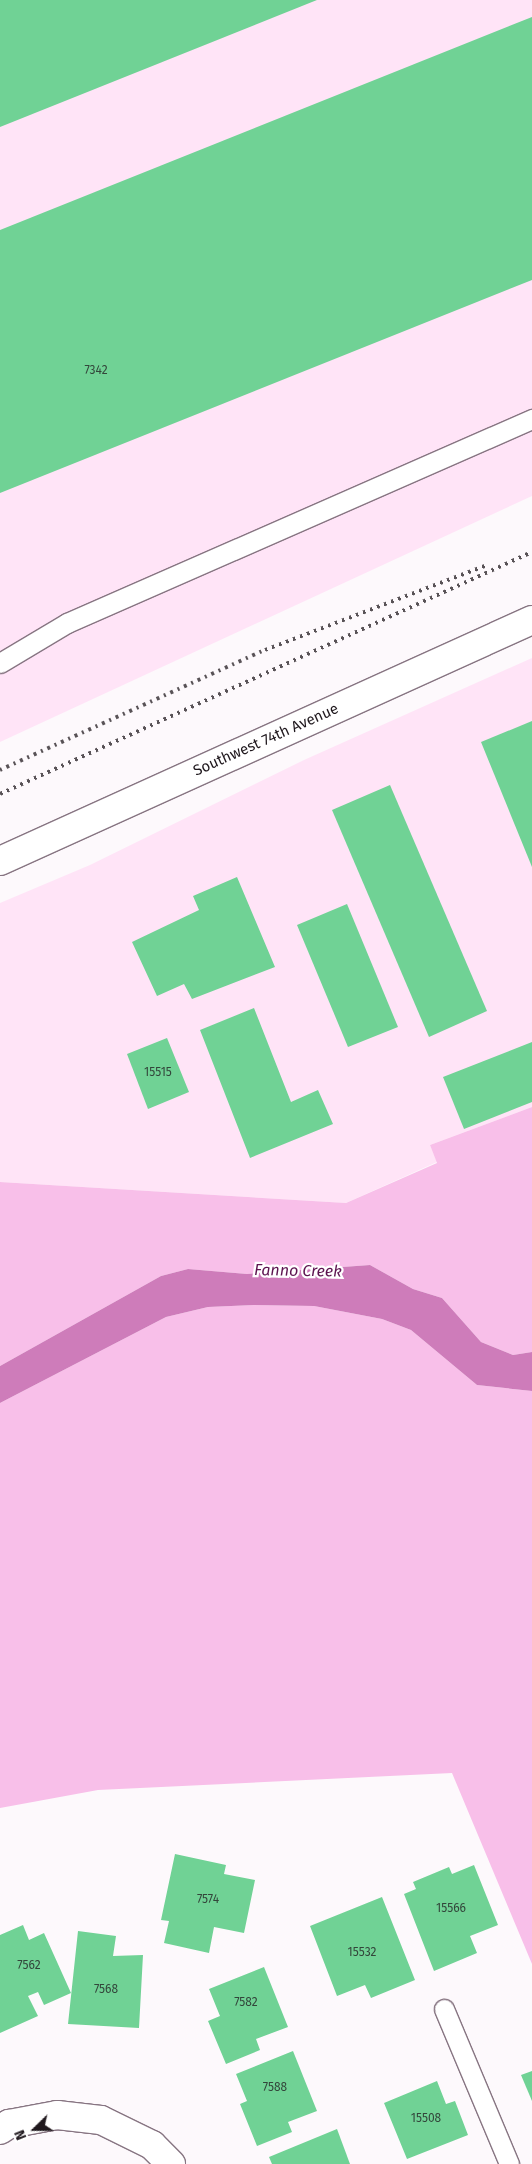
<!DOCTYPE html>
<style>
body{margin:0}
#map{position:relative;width:532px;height:2164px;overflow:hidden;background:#fdf9fc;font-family:"Fira Sans",sans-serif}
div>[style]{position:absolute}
.built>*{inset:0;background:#ffe4f7}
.green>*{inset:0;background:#f8bfe9}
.water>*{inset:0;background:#ce7cba}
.building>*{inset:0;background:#70d295}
.roads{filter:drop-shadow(1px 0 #877582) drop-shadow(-1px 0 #877582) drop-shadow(0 1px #877582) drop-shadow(0 -1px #877582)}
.service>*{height:19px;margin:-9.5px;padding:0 9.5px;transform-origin:9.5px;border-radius:9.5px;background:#fff}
.minor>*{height:28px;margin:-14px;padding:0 14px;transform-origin:14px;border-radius:14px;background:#fff}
.rail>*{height:4px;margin-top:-2px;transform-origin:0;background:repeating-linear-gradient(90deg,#585256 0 2.5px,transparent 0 7.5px)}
span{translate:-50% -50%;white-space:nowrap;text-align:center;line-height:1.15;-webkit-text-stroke:4.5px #fff;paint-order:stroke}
.number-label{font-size:12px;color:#33463b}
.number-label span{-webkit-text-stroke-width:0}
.street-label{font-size:15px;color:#1f181d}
.water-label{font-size:16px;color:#5d1450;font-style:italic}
.north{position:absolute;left:10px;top:2104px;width:50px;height:50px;-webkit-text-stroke:4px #fff;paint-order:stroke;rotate:248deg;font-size:14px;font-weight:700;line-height:20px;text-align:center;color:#1f181d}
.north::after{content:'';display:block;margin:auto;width:18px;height:22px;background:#1f181d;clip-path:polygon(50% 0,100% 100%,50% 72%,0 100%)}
</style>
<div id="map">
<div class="built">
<i style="clip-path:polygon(0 0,532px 0,532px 496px,0 742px)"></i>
<i style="clip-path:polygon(532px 658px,532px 1107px,430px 1145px,437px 1162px,346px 1203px,0 1182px,0 903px,90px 865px,304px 760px)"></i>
</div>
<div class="green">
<i style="clip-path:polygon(532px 1107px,532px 1352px,513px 1355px,481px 1342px,442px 1298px,413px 1289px,370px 1265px,247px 1274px,188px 1269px,161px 1276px,0 1366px,0 1182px,346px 1203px,437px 1163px,430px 1145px)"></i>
<i style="clip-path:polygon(254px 1305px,314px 1306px,382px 1319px,411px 1330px,477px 1385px,532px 1391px,532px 1964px,452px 1773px,98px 1790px,0 1808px,0 1403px,166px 1317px,208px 1307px)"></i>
</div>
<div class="water">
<i style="clip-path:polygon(370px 1265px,413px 1289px,442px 1298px,481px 1342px,513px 1355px,532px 1352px,532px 1391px,477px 1385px,411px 1330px,382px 1319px,314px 1306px,254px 1305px,208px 1307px,166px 1317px,0 1403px,0 1366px,161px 1276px,188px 1269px,247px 1274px)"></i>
</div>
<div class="building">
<i style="clip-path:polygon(0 0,317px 0,0 127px)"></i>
<i style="clip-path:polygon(532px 17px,532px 280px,0 493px,0 230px)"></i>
<i style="clip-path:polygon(532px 721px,532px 867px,481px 742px)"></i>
<i style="clip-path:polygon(390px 785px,487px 1011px,429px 1037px,332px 810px)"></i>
<i style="clip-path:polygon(237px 877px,275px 967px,192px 999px,184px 984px,157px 996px,132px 942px,199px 910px,193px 896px)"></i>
<i style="clip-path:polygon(347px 904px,398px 1027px,348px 1047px,297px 925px)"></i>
<i style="clip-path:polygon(254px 1008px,291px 1102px,318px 1090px,333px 1124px,250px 1158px,200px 1030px)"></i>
<i style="clip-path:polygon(167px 1038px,189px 1092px,148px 1109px,127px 1054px)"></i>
<i style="clip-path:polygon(532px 1042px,532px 1102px,464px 1129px,443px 1077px)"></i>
<i style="clip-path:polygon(175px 1854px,226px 1865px,224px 1874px,255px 1880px,244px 1933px,214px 1927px,209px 1953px,164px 1943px,169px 1921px,161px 1920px)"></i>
<i style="clip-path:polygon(474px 1865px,498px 1925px,470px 1936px,477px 1953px,434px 1971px,404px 1894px,416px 1889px,413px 1882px,449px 1867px,452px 1874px)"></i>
<i style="clip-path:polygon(382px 1897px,415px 1980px,371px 1998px,365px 1985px,337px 1996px,310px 1926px)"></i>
<i style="clip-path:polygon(23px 1925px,29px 1940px,44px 1933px,71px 1993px,44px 2005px,38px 1992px,28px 1996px,38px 2016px,0 2033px,0 1935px)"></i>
<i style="clip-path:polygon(78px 1931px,116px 1936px,113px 1956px,143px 1955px,139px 2028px,68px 2024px)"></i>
<i style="clip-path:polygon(264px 1967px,288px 2027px,256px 2039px,260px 2050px,226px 2064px,208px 2021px,220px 2016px,209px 1989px)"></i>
<i style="clip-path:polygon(293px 2051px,317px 2111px,288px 2122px,292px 2132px,257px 2146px,240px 2104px,247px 2101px,236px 2074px)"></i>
<i style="clip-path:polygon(532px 2071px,532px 2101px,521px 2075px)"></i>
<i style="clip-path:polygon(437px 2081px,446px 2104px,455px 2101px,468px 2135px,407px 2159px,384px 2103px)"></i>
<i style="clip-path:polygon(337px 2129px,350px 2164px,272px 2164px,269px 2157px)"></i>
</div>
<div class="roads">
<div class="service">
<i style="left:0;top:663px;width:78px;rotate:-30.8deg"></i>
<i style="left:67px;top:623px;width:508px;rotate:-23.69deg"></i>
<i style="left:444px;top:2009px;width:168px;rotate:67.2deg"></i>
</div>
<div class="minor">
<i style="left:0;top:861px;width:584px;rotate:-24.37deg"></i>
<i style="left:0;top:2130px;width:11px;rotate:-34deg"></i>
<i style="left:9px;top:2124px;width:49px;rotate:-10.6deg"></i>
<i style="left:57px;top:2115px;width:44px;rotate:6.5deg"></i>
<i style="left:101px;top:2120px;width:57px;rotate:26.1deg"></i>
<i style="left:152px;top:2145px;width:27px;rotate:45deg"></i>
</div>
</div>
<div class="rail">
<i style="left:0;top:770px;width:291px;rotate:-24.4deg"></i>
<i style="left:265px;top:650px;width:239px;rotate:-20.9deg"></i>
<i style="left:0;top:794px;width:584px;rotate:-24.46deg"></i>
</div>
<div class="number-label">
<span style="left:96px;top:371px">7342</span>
<span style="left:158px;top:1073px">15515</span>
<span style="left:208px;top:1900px">7574</span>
<span style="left:451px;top:1909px">15566</span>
<span style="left:362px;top:1953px">15532</span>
<span style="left:29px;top:1966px">7562</span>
<span style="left:106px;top:1990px">7568</span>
<span style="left:246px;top:2003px">7582</span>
<span style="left:275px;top:2088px">7588</span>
<span style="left:426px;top:2119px">15508</span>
</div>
<div class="street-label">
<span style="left:266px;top:740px;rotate:-24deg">Southwest 74th Avenue</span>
</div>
<div class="water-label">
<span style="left:298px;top:1271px;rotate:1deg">Fanno Creek</span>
</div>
<div class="north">N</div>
</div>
